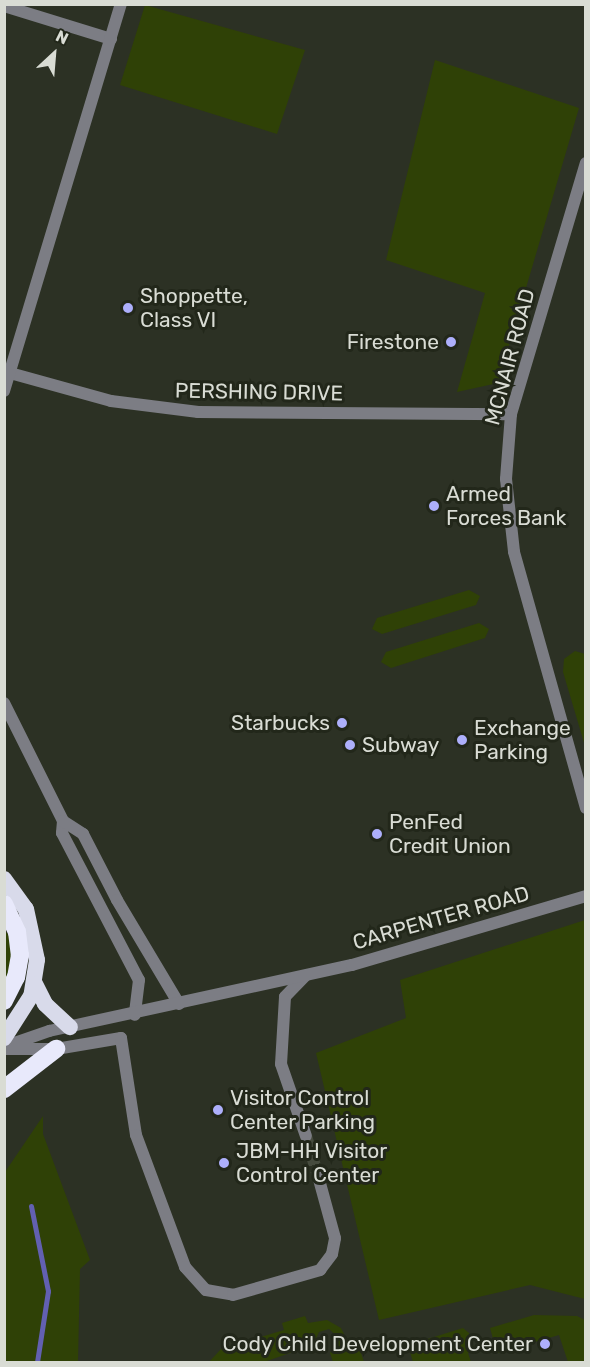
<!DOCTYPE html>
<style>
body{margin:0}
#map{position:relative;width:590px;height:1367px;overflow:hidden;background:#2c3124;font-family:Rubik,sans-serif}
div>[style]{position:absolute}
.green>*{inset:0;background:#2f4106}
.stream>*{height:5px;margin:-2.5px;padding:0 2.5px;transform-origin:2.5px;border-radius:2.5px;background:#6260b1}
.tertiary-tunnel>*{height:12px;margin-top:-6px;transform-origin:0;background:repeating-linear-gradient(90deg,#464b3e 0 12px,transparent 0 18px)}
.minor>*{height:12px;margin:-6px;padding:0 6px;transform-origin:6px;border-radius:6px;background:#7c7d84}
.tertiary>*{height:12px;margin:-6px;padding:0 6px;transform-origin:6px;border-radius:6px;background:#7c7d84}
.trunk>*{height:16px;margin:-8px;padding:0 8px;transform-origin:8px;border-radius:8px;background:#d8daea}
.motorway>*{height:18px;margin:-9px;padding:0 9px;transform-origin:9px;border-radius:9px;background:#e8e9fb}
.dots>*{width:16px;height:16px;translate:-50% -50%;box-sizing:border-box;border:3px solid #22271a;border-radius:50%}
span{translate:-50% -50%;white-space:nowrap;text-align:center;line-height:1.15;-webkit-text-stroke:6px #22271a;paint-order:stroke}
.poi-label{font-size:21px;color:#d9dcd4}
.left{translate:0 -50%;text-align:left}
.right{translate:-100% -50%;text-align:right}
.street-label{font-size:21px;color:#d9dcd4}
.frame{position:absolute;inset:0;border:6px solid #d9dcd4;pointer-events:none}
.north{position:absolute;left:24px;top:24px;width:60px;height:60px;-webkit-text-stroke:4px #22271a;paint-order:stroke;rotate:26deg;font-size:16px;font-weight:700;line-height:24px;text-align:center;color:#d9dcd4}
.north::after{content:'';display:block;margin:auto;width:21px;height:27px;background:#d9dcd4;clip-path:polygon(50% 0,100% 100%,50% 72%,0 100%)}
</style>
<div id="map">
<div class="green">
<i style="clip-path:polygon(145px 5px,305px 50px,277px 134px,120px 85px)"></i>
<i style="clip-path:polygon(435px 60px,579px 108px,498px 383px,457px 392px,485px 293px,386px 260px)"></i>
<i style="clip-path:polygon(469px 590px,480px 596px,476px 605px,382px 634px,372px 629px,377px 618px)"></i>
<i style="clip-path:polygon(479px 623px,489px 629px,485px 638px,391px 668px,381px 662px,386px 652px)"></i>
<i style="clip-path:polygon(575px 651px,585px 654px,585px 746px,563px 672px,564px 659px)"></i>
<i style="clip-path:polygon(585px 920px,585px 1299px,530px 1285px,379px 1320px,316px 1053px,406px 1018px,400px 980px)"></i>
<i style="clip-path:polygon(4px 929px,11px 939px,11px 972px,4px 984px)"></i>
<i style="clip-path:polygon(43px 1116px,43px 1134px,90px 1260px,80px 1269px,78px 1362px,5px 1362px,5px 1172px)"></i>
<i style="clip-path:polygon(534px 1315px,577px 1316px,585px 1320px,585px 1362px,568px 1362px,559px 1335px,497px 1353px,490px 1328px)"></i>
<i style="clip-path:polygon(305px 1316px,308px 1323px,327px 1320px,341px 1328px,350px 1346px,358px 1344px,364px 1362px,333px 1362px,330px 1353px,339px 1338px,329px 1329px,319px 1332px,313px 1345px,264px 1362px,209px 1362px,221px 1349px,284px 1330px,282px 1323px)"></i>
<i style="clip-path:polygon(463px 1328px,469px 1333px,475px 1351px,468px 1353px,471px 1362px,413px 1362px,408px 1345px)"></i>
</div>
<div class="stream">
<i style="left:31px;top:1206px;width:87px;rotate:78.7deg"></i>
<i style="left:48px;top:1291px;width:72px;rotate:98.8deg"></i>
</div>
<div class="tertiary-tunnel">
<i style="left:306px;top:1136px;width:42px;rotate:73.3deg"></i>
</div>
<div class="minor">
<i style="left:4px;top:6px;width:112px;rotate:17.1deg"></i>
<i style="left:511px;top:414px;width:262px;rotate:-73.4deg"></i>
</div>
<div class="tertiary">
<i style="left:10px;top:373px;width:105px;rotate:15.5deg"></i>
<i style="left:111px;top:401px;width:88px;rotate:7.2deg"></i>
<i style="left:198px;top:412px;width:313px;rotate:0.4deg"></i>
<i style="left:511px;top:414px;width:65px;rotate:94.4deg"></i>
<i style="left:506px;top:479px;width:73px;rotate:83.7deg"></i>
<i style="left:514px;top:552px;width:266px;rotate:74.3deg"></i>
<i style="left:4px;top:391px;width:404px;rotate:-73.2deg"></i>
<i style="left:4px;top:703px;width:132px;rotate:63.4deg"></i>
<i style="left:63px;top:821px;width:12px;rotate:95deg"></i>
<i style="left:62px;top:833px;width:166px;rotate:62.4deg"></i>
<i style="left:139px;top:980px;width:35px;rotate:97deg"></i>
<i style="left:63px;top:821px;width:24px;rotate:33deg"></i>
<i style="left:83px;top:834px;width:74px;rotate:62.7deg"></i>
<i style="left:117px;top:900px;width:121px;rotate:59.2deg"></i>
<i style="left:305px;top:976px;width:29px;rotate:134deg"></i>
<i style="left:285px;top:997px;width:67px;rotate:93.4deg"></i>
<i style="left:281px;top:1064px;width:76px;rotate:70.9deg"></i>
<i style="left:6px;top:1046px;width:46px;rotate:-19.2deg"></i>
<i style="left:49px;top:1031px;width:310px;rotate:-12.3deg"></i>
<i style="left:352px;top:965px;width:244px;rotate:-16.4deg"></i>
<i style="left:4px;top:1049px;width:52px"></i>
<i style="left:56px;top:1049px;width:66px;rotate:-9.6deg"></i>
<i style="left:121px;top:1038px;width:98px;rotate:81.2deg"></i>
<i style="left:136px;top:1135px;width:141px;rotate:69.6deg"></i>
<i style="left:185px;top:1267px;width:31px;rotate:48deg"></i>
<i style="left:206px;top:1290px;width:27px;rotate:10deg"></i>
<i style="left:233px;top:1295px;width:91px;rotate:-16deg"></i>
<i style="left:320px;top:1270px;width:20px;rotate:-53deg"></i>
<i style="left:332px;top:1254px;width:16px;rotate:-79deg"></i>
<i style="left:335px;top:1238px;width:64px;rotate:-105.3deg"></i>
</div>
<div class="trunk">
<i style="left:4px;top:879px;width:37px;rotate:54deg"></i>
<i style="left:26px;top:909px;width:52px;rotate:77.8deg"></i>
<i style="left:37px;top:960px;width:36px;rotate:99deg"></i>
<i style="left:31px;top:996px;width:50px;rotate:122.7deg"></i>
<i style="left:35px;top:984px;width:22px;rotate:63deg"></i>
<i style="left:45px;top:1004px;width:34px;rotate:43deg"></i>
</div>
<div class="motorway">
<i style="left:4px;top:904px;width:31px;rotate:65deg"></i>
<i style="left:17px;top:932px;width:23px;rotate:83deg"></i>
<i style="left:20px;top:955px;width:22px;rotate:100deg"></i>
<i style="left:16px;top:977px;width:27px;rotate:117deg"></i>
<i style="left:4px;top:1089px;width:66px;rotate:-37.6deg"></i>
</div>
<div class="dots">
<i style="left:128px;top:308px;background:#adaffb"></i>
<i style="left:451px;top:342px;background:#adaffb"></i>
<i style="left:434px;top:506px;background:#adaffb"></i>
<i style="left:342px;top:723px;background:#adaffb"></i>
<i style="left:462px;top:740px;background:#adaffb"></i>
<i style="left:350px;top:745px;background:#adaffb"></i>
<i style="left:377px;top:834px;background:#adaffb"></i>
<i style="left:218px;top:1110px;background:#adaffb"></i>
<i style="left:224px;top:1163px;background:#adaffb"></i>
<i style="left:545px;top:1344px;background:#adaffb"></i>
</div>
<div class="poi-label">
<span class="left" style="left:140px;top:308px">Shoppette,<br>Class VI</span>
<span class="right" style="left:439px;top:342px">Firestone</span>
<span class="left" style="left:446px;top:506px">Armed<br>Forces Bank</span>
<span class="right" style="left:330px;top:723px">Starbucks</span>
<span class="left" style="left:474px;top:740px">Exchange<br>Parking</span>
<span class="left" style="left:362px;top:745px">Subway</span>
<span class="left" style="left:389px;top:834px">PenFed<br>Credit Union</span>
<span class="left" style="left:230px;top:1110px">Visitor Control<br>Center Parking</span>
<span class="left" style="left:236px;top:1163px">JBM-HH Visitor<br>Control Center</span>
<span class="right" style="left:533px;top:1344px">Cody Child Development Center</span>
</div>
<div class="street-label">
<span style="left:510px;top:357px;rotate:-75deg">MCNAIR ROAD</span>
<span style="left:259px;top:392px;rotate:1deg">PERSHING DRIVE</span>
<span style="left:441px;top:918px;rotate:-16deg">CARPENTER ROAD</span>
</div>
<div class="frame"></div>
<div class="north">N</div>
</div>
